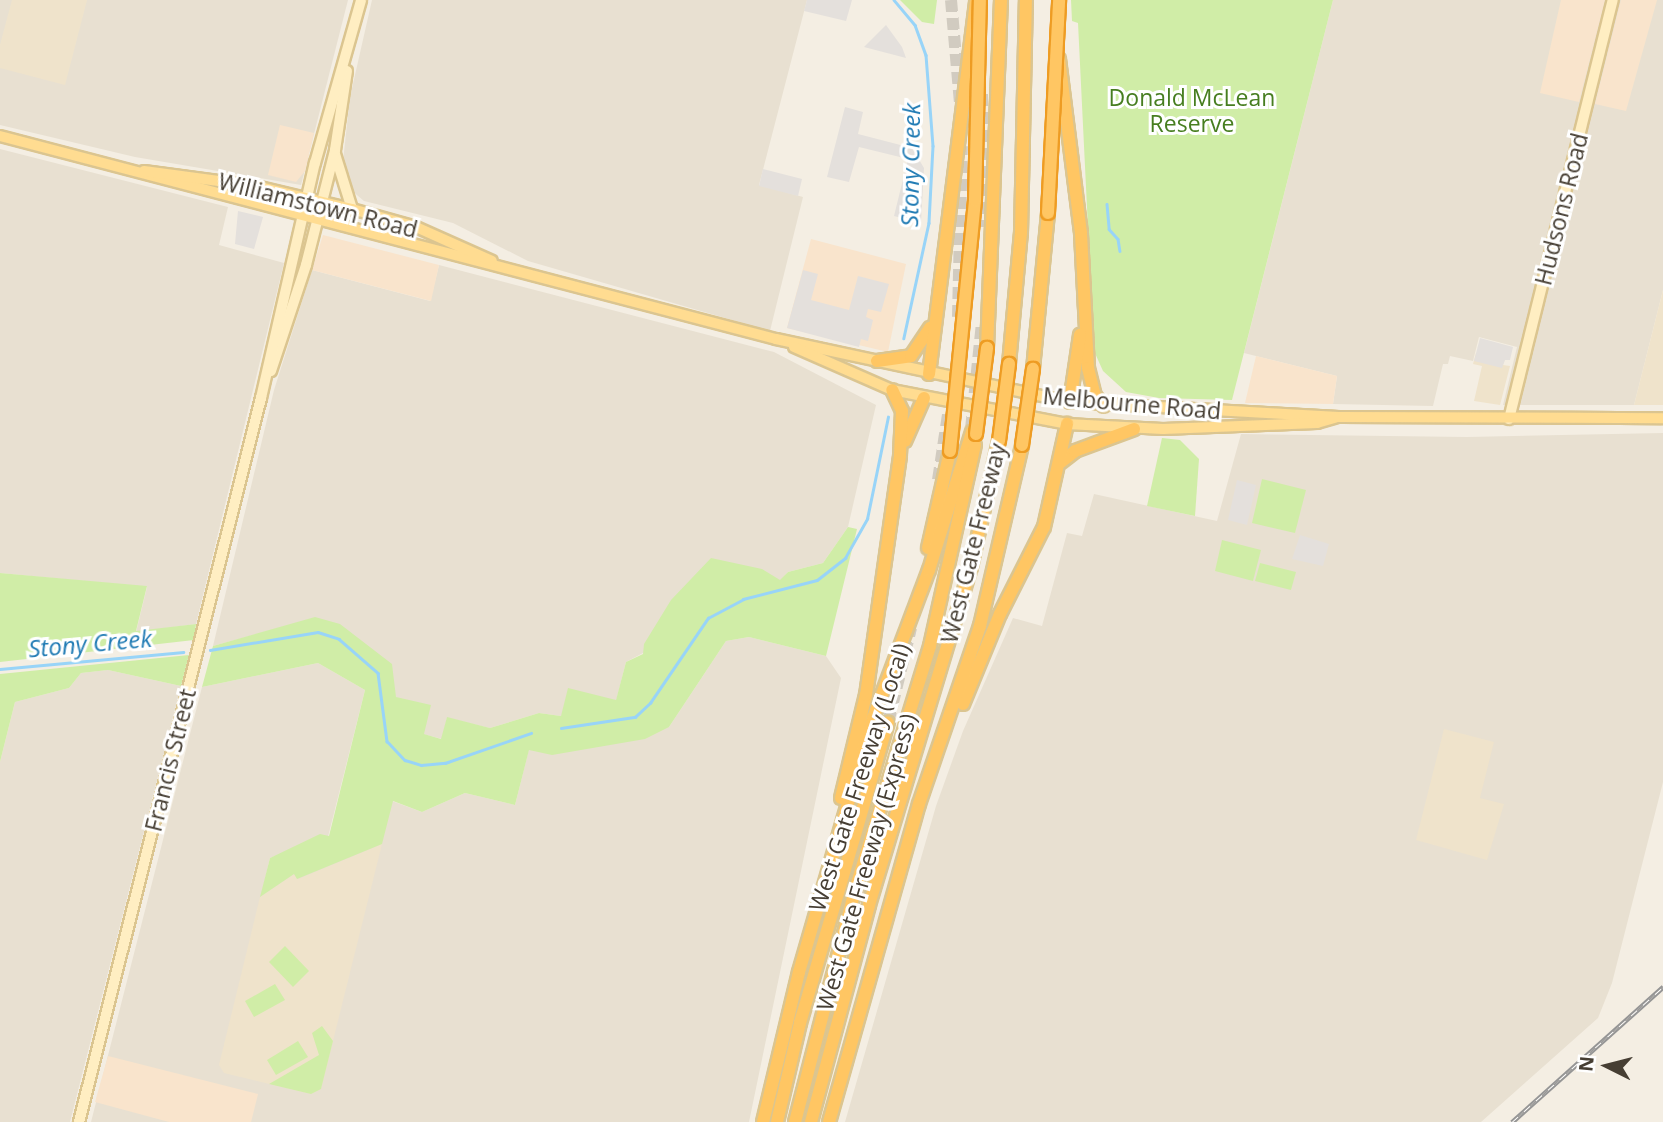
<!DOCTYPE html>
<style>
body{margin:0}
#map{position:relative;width:1663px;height:1122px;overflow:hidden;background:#f4eee3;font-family:"Open Sans",sans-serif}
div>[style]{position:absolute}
.residential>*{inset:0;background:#e8e0d1}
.commercial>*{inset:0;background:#f9e4cc}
.education>*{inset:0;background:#efe3cb}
.green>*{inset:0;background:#d0eda7}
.parking>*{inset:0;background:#e4e0dc}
.stream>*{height:2.5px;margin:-1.25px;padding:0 1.25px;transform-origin:1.25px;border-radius:1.25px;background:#98d4f8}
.highway-tunnel>*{height:12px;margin-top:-6px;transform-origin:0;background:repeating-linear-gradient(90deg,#d1cbc0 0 12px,transparent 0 18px)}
.roads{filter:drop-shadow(2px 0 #dbc590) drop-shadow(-2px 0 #dbc590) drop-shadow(0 2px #dbc590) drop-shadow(0 -2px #dbc590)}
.secondary>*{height:10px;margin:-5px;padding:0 5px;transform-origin:5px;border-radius:5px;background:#ffeec2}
.primary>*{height:10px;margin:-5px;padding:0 5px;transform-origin:5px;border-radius:5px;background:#ffdc91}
.highway>*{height:12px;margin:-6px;padding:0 6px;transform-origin:6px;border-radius:6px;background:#ffc663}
.rail>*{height:5px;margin-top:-2.5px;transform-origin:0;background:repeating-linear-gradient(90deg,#fff 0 8px,#959595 0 16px);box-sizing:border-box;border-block:2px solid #959595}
.bridges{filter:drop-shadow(2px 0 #ee9c23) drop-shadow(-2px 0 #ee9c23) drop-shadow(0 2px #ee9c23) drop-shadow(0 -2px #ee9c23)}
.highway-bridge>*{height:12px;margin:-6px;padding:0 6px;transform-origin:6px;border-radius:6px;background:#ffc663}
span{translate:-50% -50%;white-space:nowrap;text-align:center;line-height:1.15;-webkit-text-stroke:6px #fff;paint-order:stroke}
.park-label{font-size:23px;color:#477e20}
.street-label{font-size:23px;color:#463e33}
.water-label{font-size:24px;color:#207bb4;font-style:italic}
.north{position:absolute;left:1572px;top:1031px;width:70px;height:70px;-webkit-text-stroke:5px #fff;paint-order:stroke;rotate:276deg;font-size:19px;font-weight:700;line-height:28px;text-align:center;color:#463e33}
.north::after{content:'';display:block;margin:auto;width:24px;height:32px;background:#463e33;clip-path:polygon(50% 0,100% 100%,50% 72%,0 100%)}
</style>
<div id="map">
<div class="residential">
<i style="clip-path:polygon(0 0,348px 0,301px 185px,135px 157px,0 125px)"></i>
<i style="clip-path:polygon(372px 0,807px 0,759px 185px,803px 197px,770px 331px,528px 261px,453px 223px,364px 201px,351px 190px,343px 161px,350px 97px)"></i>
<i style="clip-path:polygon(1333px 0,1663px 0,1663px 290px,1634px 405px,1503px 405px,1517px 347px,1479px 337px,1473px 361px,1450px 356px,1448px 364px,1443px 364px,1433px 406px,1333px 404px,1337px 376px,1244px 353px)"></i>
<i style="clip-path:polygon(0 149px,228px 207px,219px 245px,284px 263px,196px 624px,136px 632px,147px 587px,0 573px)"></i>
<i style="clip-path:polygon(439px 265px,774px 352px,876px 405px,848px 527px,823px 563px,788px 572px,781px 580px,626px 662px,616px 701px,561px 716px,539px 713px,490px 728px,447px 718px,442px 739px,423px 734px,396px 697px,315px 618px,213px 646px,274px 390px,312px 270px,430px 301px)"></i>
<i style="clip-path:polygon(1663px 433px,1663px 782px,1612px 983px,1598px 1018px,1481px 1122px,845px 1122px,936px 806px,963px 731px,1013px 618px,1042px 626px,1067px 533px,1082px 536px,1094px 494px,1217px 521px,1241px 434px,1467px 437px)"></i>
<i style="clip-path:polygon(749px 637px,826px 656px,841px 678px,749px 1122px,91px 1122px,202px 687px,318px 663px,365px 690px,328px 837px,270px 858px,261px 896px,392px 801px,422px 812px,465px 793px,515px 805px,529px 749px,669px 727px,726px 641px)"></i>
<i style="clip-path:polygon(108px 670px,181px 686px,70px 1122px,0 1122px,0 762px,15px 702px,69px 688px,81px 673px)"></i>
</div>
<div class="commercial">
<i style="clip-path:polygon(1561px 0,1605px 0,1579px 102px,1540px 93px)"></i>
<i style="clip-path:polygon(1621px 0,1657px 0,1626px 111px,1595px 104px)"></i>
<i style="clip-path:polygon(280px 125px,314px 133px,305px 171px,296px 182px,268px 175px)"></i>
<i style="clip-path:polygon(323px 235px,439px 265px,431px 301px,312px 270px)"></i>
<i style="clip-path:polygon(811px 239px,906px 264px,888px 352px,787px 328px)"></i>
<i style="clip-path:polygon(1256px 356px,1337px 376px,1333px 404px,1245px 403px)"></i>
<i style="clip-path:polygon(108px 1056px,258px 1094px,251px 1122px,169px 1122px,95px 1102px)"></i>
</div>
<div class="education">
<i style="clip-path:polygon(12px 0,87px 0,65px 85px,0 68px,0 45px)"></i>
<i style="clip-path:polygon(1663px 290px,1663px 405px,1634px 405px)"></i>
<i style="clip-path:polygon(1476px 353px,1505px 359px,1503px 365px,1510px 366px,1500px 405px,1474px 401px,1482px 366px,1473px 364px)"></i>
<i style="clip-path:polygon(1444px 729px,1494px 742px,1480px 798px,1504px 804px,1487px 860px,1416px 840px)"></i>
<i style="clip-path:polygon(382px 844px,321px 1089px,311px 1094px,224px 1073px,219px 1065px,260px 897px,294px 874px,298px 879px)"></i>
</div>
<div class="green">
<i style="clip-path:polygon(900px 0,937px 0,934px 24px,922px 22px)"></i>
<i style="clip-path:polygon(1071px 0,1333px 0,1232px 400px,1159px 398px,1126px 392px,1103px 371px,1094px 351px,1078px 23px,1072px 21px)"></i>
<i style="clip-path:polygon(1162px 438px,1180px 440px,1199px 459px,1195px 516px,1147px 506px)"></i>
<i style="clip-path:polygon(1262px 479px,1306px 490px,1295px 533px,1252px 523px)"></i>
<i style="clip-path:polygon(848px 527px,857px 529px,826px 656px,749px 637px,726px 641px,669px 727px,645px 739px,552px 755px,529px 750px,515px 805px,465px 793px,422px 812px,393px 801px,382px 844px,297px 879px,294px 874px,260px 897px,270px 858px,320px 834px,329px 836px,365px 690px,318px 663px,202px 687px,213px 646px,315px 617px,340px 624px,392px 664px,396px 697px,431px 705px,424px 734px,441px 739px,447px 717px,490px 728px,539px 713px,561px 716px,568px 688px,616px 700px,626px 662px,643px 654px,644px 644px,671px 600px,711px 558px,762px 569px,780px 580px,788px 572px,823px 563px)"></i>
<i style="clip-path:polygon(1222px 540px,1261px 550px,1253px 581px,1215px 571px)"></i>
<i style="clip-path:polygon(1260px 563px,1296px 572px,1291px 590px,1255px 581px)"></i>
<i style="clip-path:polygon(0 573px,147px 586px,136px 631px,196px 624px,194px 640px,0 662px)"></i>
<i style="clip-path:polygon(189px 655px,181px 686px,108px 670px,81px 673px,69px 688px,15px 702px,0 762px,0 674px)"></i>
<i style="clip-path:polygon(285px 946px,309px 971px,293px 987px,269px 962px)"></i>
<i style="clip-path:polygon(275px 984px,285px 1000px,254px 1017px,245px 1001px)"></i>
<i style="clip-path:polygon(322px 1026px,333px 1041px,321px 1089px,311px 1094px,269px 1084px,319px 1055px,312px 1033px)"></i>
<i style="clip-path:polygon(298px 1041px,308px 1057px,276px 1075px,267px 1060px)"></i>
</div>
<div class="parking">
<i style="clip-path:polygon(807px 0,852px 0,846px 21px,804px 11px)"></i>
<i style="clip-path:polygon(886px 25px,902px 47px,906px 58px,864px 47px)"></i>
<i style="clip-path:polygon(845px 107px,863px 112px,858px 134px,912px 148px,924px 168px,921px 223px,894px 216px,908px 159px,859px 147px,849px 182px,827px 177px)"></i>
<i style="clip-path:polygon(763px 169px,802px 179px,798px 196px,759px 186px)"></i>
<i style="clip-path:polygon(238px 211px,263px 217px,254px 249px,235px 244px)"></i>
<i style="clip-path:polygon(803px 270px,818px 274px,811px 300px,849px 310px,858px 276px,889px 284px,881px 312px,868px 309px,866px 317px,873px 320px,868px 341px,861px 339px,859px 347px,787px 328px)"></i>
<i style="clip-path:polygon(1480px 338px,1513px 347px,1510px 360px,1505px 360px,1502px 368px,1474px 361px)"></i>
<i style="clip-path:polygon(1237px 480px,1256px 485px,1247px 525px,1228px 520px)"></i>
<i style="clip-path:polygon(1300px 535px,1329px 544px,1323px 566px,1292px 559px)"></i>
</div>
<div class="stream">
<i style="left:894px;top:0;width:33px;rotate:50deg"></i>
<i style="left:915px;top:25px;width:32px;rotate:70deg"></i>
<i style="left:926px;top:55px;width:91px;rotate:85.6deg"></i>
<i style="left:933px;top:146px;width:77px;rotate:93deg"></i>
<i style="left:929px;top:223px;width:118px;rotate:102.3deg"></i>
<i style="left:1107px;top:204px;width:25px;rotate:85deg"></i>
<i style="left:1109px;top:229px;width:13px;rotate:48deg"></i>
<i style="left:1118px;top:239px;width:12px;rotate:81deg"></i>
<i style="left:210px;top:650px;width:109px;rotate:-9.5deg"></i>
<i style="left:318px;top:632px;width:22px;rotate:18deg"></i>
<i style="left:339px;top:639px;width:52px;rotate:41.1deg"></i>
<i style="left:378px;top:673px;width:69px;rotate:82.5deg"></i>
<i style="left:387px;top:741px;width:26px;rotate:47deg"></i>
<i style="left:405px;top:760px;width:17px;rotate:17deg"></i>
<i style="left:421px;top:765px;width:24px;rotate:-5deg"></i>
<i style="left:445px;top:763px;width:91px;rotate:-19.2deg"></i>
<i style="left:0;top:669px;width:184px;rotate:-5.3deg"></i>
<i style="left:561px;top:728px;width:75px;rotate:-8.5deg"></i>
<i style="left:635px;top:717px;width:21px;rotate:-43deg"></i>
<i style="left:650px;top:703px;width:103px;rotate:-55.7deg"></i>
<i style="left:708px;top:618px;width:40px;rotate:-28deg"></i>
<i style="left:743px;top:599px;width:76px;rotate:-14.4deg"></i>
<i style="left:817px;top:580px;width:36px;rotate:-38deg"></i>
<i style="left:845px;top:558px;width:45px;rotate:-60.6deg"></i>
<i style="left:867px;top:519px;width:104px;rotate:-78.4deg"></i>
</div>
<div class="highway-tunnel">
<i style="left:951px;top:0;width:103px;rotate:85deg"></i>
<i style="left:982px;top:94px;width:133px;rotate:88.3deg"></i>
<i style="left:958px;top:317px;width:171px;rotate:-88.7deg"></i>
<i style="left:971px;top:429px;width:108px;rotate:-84.1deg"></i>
<i style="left:938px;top:480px;width:66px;rotate:-81.3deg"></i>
<i style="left:888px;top:723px;width:98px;rotate:-76.4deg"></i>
<i style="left:866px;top:896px;width:230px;rotate:-74.6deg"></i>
</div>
<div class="roads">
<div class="secondary">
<i style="left:335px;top:154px;width:58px;rotate:72.8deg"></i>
<i style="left:271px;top:371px;width:112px;rotate:-71.7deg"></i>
<i style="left:306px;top:265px;width:119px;rotate:-75.8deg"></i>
<i style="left:335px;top:150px;width:80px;rotate:-81.4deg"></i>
<i style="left:1509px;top:419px;width:432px;rotate:-76.1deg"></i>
<i style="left:79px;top:1122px;width:747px;rotate:-75.89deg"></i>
<i style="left:261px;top:398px;width:241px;rotate:-77.1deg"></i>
<i style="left:315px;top:163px;width:169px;rotate:-74.2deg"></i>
</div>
<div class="primary">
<i style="left:0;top:136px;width:802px;rotate:14.66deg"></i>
<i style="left:776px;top:339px;width:301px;rotate:12.1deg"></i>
<i style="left:1070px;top:402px;width:269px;rotate:3.2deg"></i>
<i style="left:1339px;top:417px;width:324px;rotate:0.2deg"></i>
<i style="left:144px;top:171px;width:113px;rotate:7.6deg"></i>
<i style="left:256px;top:186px;width:99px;rotate:13.5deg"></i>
<i style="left:352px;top:209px;width:66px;rotate:15.7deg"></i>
<i style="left:416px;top:227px;width:83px;rotate:24.1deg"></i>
<i style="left:794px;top:347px;width:107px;rotate:23.7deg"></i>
<i style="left:892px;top:390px;width:178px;rotate:11deg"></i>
<i style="left:1067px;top:424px;width:96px;rotate:3deg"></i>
<i style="left:1163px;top:429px;width:154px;rotate:-2.2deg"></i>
<i style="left:1317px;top:423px;width:19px;rotate:-16deg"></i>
</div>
<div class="highway">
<i style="left:1059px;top:59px;width:176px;rotate:82.8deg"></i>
<i style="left:1081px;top:234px;width:134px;rotate:87deg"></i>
<i style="left:1088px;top:368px;width:29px;rotate:76deg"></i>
<i style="left:1095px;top:396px;width:13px;rotate:48deg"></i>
<i style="left:987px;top:348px;width:348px;rotate:-87.7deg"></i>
<i style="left:877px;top:361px;width:34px;rotate:-8deg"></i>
<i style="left:911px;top:356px;width:34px;rotate:-56deg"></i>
<i style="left:1009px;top:364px;width:132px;rotate:-84.8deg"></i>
<i style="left:1021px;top:233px;width:233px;rotate:-88.8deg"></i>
<i style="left:1033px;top:369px;width:157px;rotate:-84.5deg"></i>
<i style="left:929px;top:374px;width:375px;rotate:-82.8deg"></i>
<i style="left:1070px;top:402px;width:68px;rotate:-81.5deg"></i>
<i style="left:905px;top:441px;width:47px;rotate:-66.2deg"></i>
<i style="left:1061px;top:462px;width:18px;rotate:-38deg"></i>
<i style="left:1075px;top:451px;width:63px;rotate:-20.4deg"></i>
<i style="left:928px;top:548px;width:99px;rotate:-77.2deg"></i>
<i style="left:963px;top:704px;width:97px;rotate:-67.7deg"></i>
<i style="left:1000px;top:614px;width:97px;rotate:-63.2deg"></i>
<i style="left:1044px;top:527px;width:106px;rotate:-77.4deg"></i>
<i style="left:841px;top:798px;width:106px;rotate:-76.4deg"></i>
<i style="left:866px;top:695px;width:242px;rotate:-81.9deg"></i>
<i style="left:900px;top:455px;width:44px;rotate:-87.4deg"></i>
<i style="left:902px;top:411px;width:23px;rotate:-115deg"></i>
<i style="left:763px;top:1122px;width:154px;rotate:-76.5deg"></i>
<i style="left:799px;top:972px;width:265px;rotate:-73.8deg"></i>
<i style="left:873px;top:718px;width:158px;rotate:-69.3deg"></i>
<i style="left:929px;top:570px;width:145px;rotate:-72.7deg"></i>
<i style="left:777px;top:1122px;width:102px;rotate:-76.9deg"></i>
<i style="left:800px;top:1023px;width:313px;rotate:-73.7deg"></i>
<i style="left:795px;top:1122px;width:240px;rotate:-75.5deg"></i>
<i style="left:855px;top:890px;width:255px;rotate:-72.9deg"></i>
<i style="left:930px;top:646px;width:206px;rotate:-77.4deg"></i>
<i style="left:811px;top:1122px;width:225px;rotate:-75deg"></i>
<i style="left:869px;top:905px;width:353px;rotate:-73.2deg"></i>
<i style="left:971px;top:567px;width:129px;rotate:-77.5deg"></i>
<i style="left:829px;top:1122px;width:330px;rotate:-74.2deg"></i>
<i style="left:919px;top:804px;width:188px;rotate:-71.1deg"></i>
<i style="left:980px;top:626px;width:186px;rotate:-76.9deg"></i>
</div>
</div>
<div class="rail">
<i style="left:1512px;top:1122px;width:203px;rotate:-41.8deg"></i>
</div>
<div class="bridges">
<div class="highway-bridge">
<i style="left:1048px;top:213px;width:213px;rotate:-87deg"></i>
<i style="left:976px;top:434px;width:87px;rotate:-82.7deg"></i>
<i style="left:999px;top:441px;width:78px;rotate:-82.6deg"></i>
<i style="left:1022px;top:445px;width:77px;rotate:-81.8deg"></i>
<i style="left:950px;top:451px;width:252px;rotate:-84.3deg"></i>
<i style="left:975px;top:200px;width:200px;rotate:-88.6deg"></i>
</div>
</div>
<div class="park-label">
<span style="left:1192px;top:110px">Donald McLean<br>Reserve</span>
</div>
<div class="street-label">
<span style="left:318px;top:205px;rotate:14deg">Williamstown Road</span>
<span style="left:1561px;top:209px;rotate:-76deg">Hudsons Road</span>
<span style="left:1132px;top:403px;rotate:5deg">Melbourne Road</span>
<span style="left:973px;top:543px;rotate:-76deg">West Gate Freeway</span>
<span style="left:170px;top:760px;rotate:-76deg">Francis Street</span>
<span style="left:859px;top:777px;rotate:-72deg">West Gate Freeway (Local)</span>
<span style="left:866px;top:862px;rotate:-74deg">West Gate Freeway (Express)</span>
</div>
<div class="water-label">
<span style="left:910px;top:165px;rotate:-89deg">Stony Creek</span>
<span style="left:90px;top:643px;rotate:-5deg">Stony Creek</span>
</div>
<div class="north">N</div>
</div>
